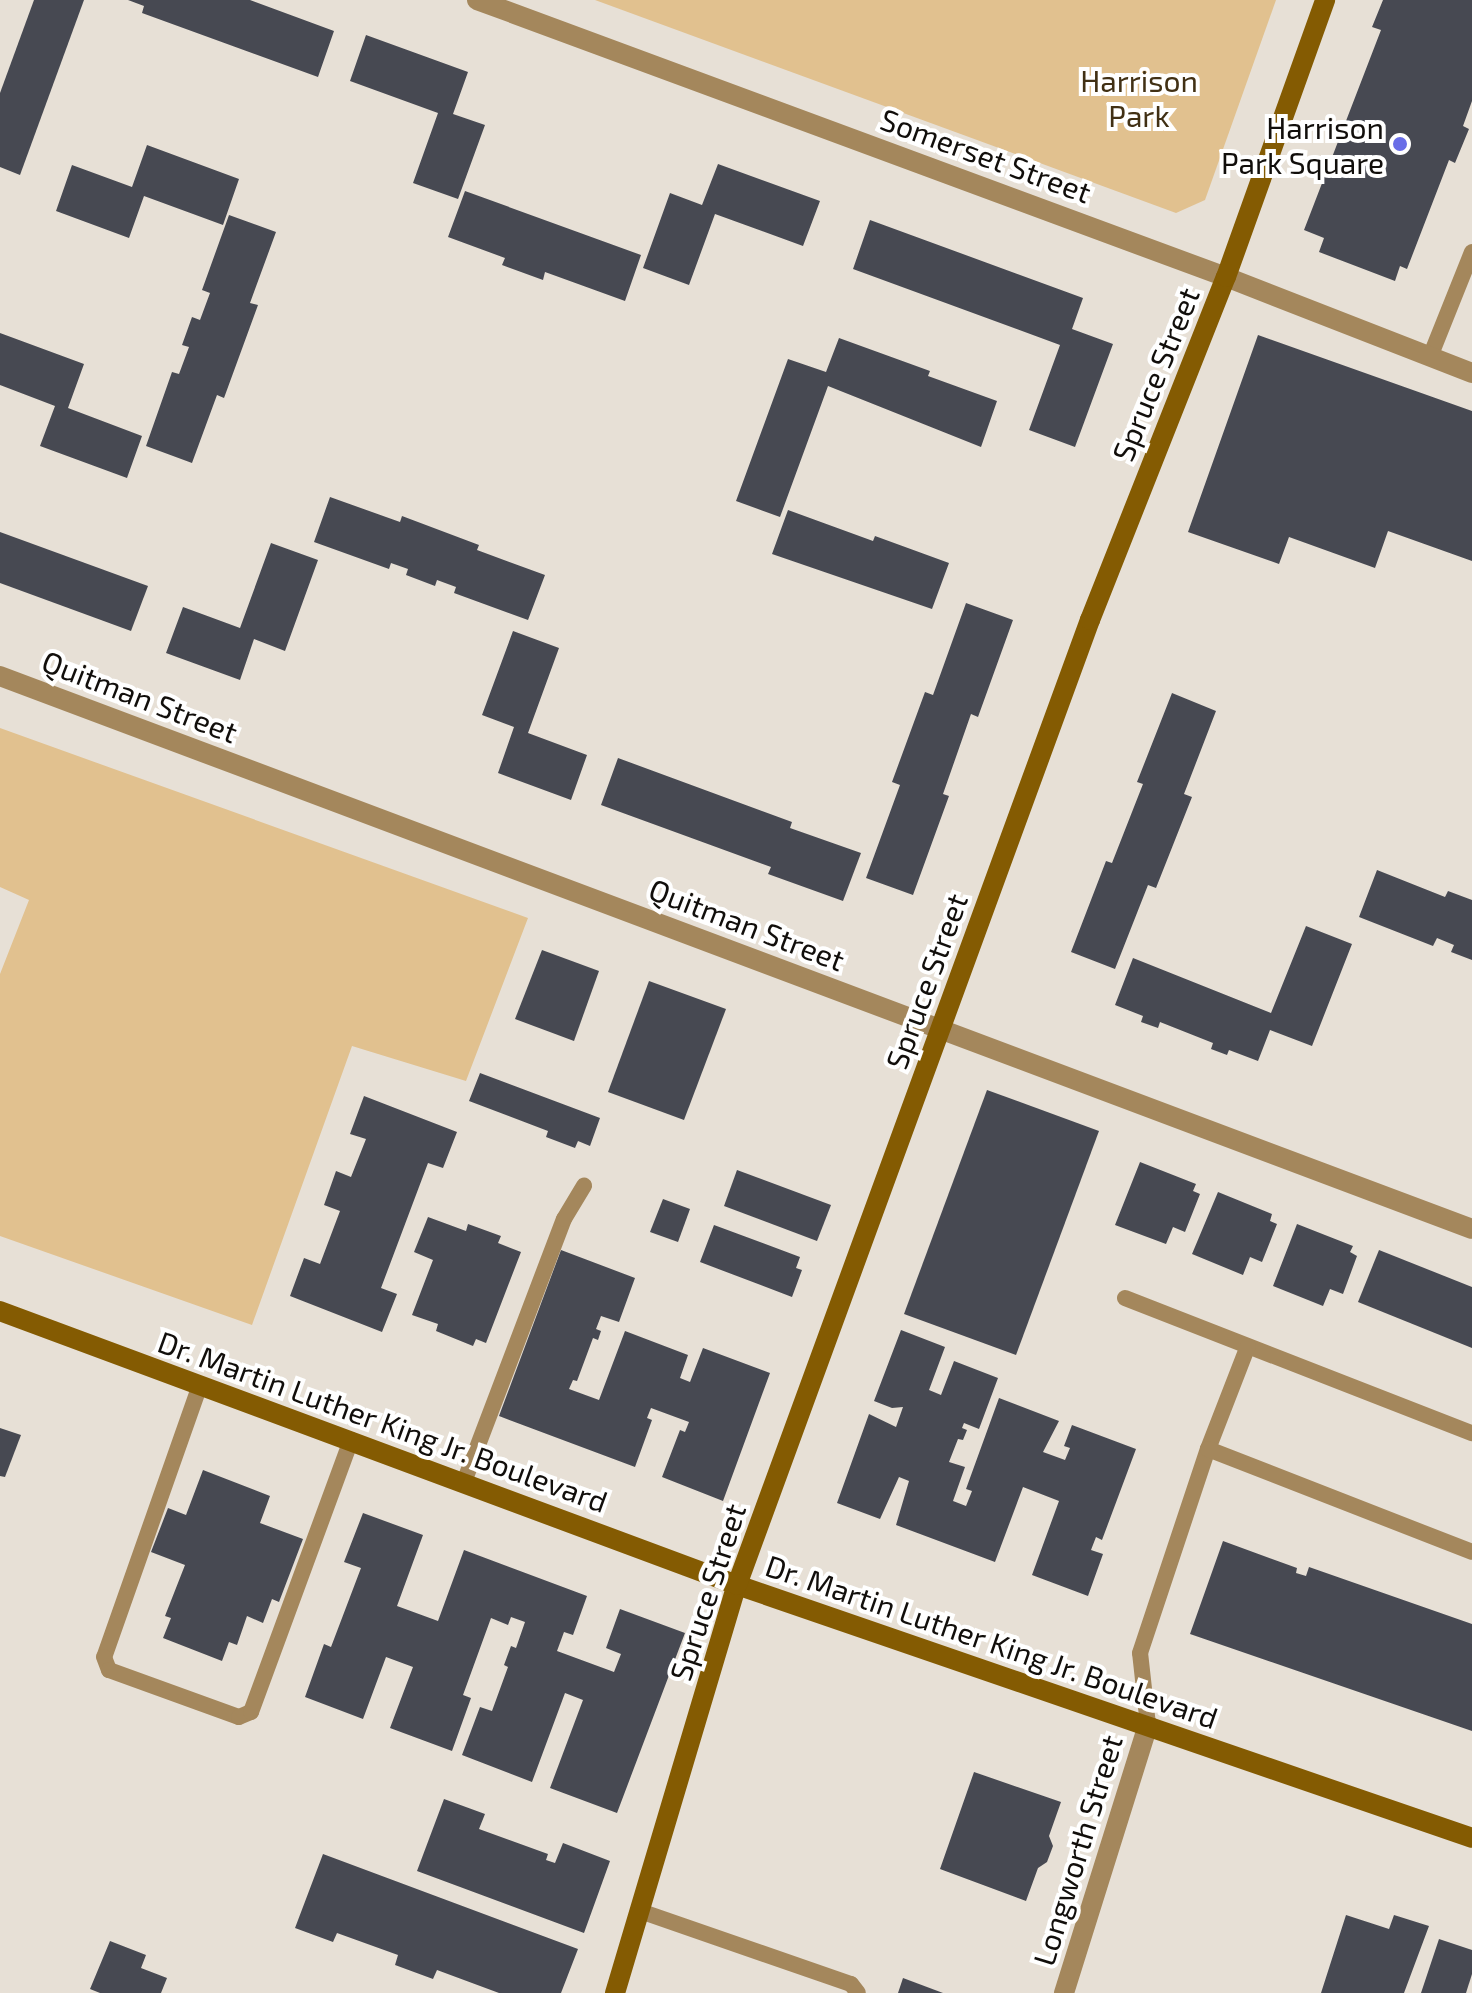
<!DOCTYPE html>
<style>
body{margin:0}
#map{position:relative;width:1472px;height:1993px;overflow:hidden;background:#e7e0d6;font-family:"Exo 2",sans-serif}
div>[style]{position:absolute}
.green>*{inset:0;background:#e1c18f}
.building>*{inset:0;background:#474952}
.lane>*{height:16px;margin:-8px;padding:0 8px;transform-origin:8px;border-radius:8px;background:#a4875c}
.street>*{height:20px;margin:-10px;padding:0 10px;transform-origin:10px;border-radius:10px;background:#a4875c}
.secondary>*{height:20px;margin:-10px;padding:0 10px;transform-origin:10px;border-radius:10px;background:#845b02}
.dots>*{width:22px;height:22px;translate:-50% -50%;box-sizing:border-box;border:4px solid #fff;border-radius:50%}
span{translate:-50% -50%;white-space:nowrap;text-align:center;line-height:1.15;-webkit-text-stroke:8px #fff;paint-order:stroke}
.park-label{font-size:30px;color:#413014}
.poi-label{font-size:30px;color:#110e0b}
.right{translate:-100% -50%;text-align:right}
.street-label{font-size:30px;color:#110e0b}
</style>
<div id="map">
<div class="green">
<i style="clip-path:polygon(595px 0,1276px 0,1205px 200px,1176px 213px)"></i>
<i style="clip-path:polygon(0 728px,528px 918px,466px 1081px,352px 1046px,252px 1325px,0 1236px,0 974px,29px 900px,0 887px)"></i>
</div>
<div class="building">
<i style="clip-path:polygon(34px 0,84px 0,20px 175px,0 167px,0 93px)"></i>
<i style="clip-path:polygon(128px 0,250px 0,334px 31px,318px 77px,142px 13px,144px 6px)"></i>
<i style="clip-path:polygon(1383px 0,1472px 0,1472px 101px,1463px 126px,1469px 129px,1455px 163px,1449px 160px,1407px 269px,1400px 266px,1395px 281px,1319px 252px,1324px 238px,1304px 230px,1381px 30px,1372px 27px)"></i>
<i style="clip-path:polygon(366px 35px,468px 72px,453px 114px,485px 125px,458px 199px,413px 183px,438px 113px,350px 81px)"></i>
<i style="clip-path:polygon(147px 145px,239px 179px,223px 225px,144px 196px,129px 238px,56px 211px,72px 165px,132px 187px)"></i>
<i style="clip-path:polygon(718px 164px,820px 201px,803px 246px,715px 214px,689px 285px,643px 268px,670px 193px,702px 205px)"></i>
<i style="clip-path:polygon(465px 191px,641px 255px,625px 301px,545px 272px,543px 280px,502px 265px,505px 258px,448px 237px)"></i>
<i style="clip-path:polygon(229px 215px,276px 232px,250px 303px,258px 305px,224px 398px,217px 395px,192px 463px,146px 446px,172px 372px,179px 374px,189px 347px,182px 345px,192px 317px,200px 320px,210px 293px,202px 290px)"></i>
<i style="clip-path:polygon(870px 220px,1083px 298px,1072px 329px,1113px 344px,1075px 447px,1029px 430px,1060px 345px,853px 269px)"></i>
<i style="clip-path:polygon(0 333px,84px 364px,68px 408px,142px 436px,127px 478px,40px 446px,55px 406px,0 385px)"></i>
<i style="clip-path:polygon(1258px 335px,1472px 411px,1472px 561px,1388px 531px,1375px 568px,1289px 537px,1279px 564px,1188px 532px)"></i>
<i style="clip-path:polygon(839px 338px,930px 371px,928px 376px,997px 401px,981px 447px,828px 386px,780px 517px,736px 501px,788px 359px,826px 372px)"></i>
<i style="clip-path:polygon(330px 497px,400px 522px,402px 516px,479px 545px,477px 550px,545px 575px,528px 620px,454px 593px,456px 587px,437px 580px,435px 586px,406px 575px,408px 569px,391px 563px,389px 569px,314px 542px)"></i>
<i style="clip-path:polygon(788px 510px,873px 541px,875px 536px,949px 563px,932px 609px,772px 554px)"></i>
<i style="clip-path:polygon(0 532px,148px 586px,131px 631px,0 583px)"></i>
<i style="clip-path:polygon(271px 543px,318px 560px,285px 651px,254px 639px,240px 680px,166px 653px,183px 607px,240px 628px)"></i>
<i style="clip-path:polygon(966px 603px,1013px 620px,978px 717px,971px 714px,943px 794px,949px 796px,913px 895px,866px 878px,900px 785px,892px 782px,925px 692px,933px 695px)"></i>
<i style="clip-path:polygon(513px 631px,559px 648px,528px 733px,587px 755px,571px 800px,498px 773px,514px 727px,482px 715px)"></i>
<i style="clip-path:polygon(1172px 693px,1216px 711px,1184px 794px,1192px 797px,1156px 888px,1148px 885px,1115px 969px,1071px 952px,1106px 861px,1112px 863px,1143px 784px,1137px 782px)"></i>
<i style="clip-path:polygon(618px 758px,792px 822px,790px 828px,861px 853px,843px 901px,768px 874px,771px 867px,601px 805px)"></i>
<i style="clip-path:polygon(1377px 870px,1445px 897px,1448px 891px,1472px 900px,1472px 960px,1451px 952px,1454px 945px,1437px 938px,1433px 946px,1359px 917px)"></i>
<i style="clip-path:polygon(1306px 926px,1352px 944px,1312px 1046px,1270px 1030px,1258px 1061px,1229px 1050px,1227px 1055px,1211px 1049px,1213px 1043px,1160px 1022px,1158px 1028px,1141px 1022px,1143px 1016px,1115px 1005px,1133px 958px,1271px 1013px)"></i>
<i style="clip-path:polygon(542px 950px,599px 971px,574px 1041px,515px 1019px)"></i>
<i style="clip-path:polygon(649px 981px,726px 1009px,684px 1120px,608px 1092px)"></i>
<i style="clip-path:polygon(480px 1073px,600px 1118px,590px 1146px,578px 1141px,575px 1148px,546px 1137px,548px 1131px,469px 1101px)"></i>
<i style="clip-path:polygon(987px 1090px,1099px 1131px,1016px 1355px,904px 1314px)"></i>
<i style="clip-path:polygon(364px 1096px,457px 1132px,443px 1168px,428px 1163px,381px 1288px,397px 1294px,382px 1332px,290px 1296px,304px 1258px,320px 1264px,340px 1211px,324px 1205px,336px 1171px,351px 1177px,366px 1139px,350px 1134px)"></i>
<i style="clip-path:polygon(1140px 1162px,1196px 1184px,1193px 1191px,1200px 1194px,1185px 1232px,1173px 1227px,1166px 1244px,1115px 1225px)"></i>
<i style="clip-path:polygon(737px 1170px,831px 1205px,817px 1241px,724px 1206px)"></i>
<i style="clip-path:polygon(1218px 1192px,1272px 1214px,1270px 1221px,1277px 1224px,1262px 1262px,1250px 1257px,1243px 1275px,1192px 1254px)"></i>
<i style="clip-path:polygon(663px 1199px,690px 1209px,678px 1242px,650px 1232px)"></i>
<i style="clip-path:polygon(428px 1217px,466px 1231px,468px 1224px,501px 1236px,498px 1243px,521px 1252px,486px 1343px,476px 1339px,473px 1346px,436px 1331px,438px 1324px,412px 1315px,433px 1260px,414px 1252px)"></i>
<i style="clip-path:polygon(1297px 1224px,1353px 1246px,1350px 1252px,1357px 1256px,1343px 1294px,1330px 1289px,1323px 1306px,1273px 1286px)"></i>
<i style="clip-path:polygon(714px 1225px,800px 1257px,796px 1268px,802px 1270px,792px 1297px,700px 1262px)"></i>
<i style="clip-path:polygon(561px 1250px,635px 1278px,619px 1322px,601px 1316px,596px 1329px,601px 1331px,598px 1340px,593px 1338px,577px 1381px,573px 1380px,569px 1389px,599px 1400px,625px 1331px,688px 1355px,680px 1378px,690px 1382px,703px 1348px,770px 1373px,723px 1501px,662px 1477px,680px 1430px,685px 1432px,689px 1422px,651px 1408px,647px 1418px,652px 1420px,635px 1467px,499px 1416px)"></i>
<i style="clip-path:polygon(1379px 1250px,1472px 1287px,1472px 1348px,1358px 1302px)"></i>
<i style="clip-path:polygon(901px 1330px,945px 1347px,929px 1390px,941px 1395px,954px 1361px,998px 1378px,979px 1429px,964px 1423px,962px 1428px,967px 1430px,963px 1440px,958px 1439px,949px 1462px,965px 1467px,953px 1501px,966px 1506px,972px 1491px,966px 1489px,999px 1398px,1059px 1421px,1043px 1452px,1065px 1460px,1070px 1448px,1064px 1446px,1072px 1425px,1136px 1449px,1102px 1540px,1096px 1537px,1091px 1550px,1103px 1554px,1088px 1596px,1032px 1575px,1059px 1501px,1023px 1487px,995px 1562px,896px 1525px,909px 1481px,899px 1477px,880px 1519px,837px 1503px,869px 1414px,896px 1427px,903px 1407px,892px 1408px,874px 1401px)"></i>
<i style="clip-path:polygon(0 1428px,21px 1435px,5px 1477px,0 1476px)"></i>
<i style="clip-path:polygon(203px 1470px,270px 1496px,260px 1523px,303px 1539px,279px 1602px,272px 1599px,263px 1623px,247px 1616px,237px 1645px,229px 1642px,222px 1661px,163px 1638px,171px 1618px,165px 1616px,185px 1565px,151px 1552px,168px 1508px,186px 1515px)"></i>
<i style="clip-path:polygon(363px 1513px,423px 1535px,397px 1606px,438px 1621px,464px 1550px,587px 1596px,573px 1635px,564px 1632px,557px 1651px,614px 1672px,621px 1654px,606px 1648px,620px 1609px,685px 1633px,617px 1813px,550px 1788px,583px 1700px,565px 1693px,532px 1782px,462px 1755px,480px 1707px,492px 1711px,508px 1667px,504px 1665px,511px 1646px,516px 1648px,525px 1622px,511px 1617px,508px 1625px,491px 1618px,463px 1695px,471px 1698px,452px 1751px,390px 1728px,413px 1667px,386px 1657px,363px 1719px,305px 1697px,324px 1644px,331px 1647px,361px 1568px,344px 1562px)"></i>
<i style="clip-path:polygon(1223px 1541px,1297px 1568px,1296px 1573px,1306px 1576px,1309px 1567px,1472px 1624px,1472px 1731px,1190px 1634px)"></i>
<i style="clip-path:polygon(974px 1772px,1061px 1802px,1049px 1836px,1053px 1846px,1047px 1862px,1038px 1868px,1026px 1901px,940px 1869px)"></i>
<i style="clip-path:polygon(444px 1799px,485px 1814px,479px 1829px,548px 1854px,546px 1860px,555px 1863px,563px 1843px,610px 1861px,584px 1933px,417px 1871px)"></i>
<i style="clip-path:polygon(323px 1854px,578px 1949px,561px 1993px,499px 1993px,437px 1970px,433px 1979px,395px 1965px,398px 1955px,337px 1933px,333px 1942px,295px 1928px)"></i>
<i style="clip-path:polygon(1346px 1915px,1389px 1929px,1394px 1915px,1429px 1926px,1404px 1993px,1321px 1993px)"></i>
<i style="clip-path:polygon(1439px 1939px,1472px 1950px,1472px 1974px,1466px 1993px,1421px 1993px)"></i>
<i style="clip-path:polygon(110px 1941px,146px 1955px,141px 1968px,167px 1978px,161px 1993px,100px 1993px,90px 1989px)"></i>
<i style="clip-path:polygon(903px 1978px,943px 1993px,898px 1993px)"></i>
</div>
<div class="lane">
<i style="left:1430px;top:357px;width:113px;rotate:-68.2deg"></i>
<i style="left:1125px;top:1298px;width:372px;rotate:21.3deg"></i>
<i style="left:200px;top:1385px;width:288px;rotate:109.4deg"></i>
<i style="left:104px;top:1657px;width:14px;rotate:69deg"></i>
<i style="left:109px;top:1670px;width:138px;rotate:19.9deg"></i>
<i style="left:239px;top:1717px;width:13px;rotate:-23deg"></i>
<i style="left:251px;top:1712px;width:290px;rotate:-69.8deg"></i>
<i style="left:1208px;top:1449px;width:110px;rotate:-68.8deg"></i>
<i style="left:464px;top:1482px;width:281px;rotate:-69.2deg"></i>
<i style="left:564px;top:1219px;width:39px;rotate:-59deg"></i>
<i style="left:1148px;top:1725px;width:72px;rotate:-96.3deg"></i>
<i style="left:1140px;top:1653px;width:215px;rotate:-71.6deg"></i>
<i style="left:1208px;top:1449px;width:283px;rotate:21.3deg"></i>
<i style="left:640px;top:1911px;width:223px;rotate:19.1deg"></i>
<i style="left:851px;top:1984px;width:11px;rotate:52deg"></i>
</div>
<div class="street">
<i style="left:477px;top:0;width:799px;rotate:20.3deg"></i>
<i style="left:1226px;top:277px;width:264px;rotate:21.3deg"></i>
<i style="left:0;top:676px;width:1572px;rotate:20.59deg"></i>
<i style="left:1064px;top:1993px;width:281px;rotate:-72.6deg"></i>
</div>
<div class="secondary">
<i style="left:0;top:1311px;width:786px;rotate:20.39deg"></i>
<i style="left:737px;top:1585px;width:777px;rotate:18.99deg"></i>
<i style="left:615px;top:1993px;width:426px;rotate:-73.4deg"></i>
<i style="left:737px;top:1585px;width:1028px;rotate:-69.91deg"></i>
<i style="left:1090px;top:620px;width:369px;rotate:-68.4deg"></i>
<i style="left:1226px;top:277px;width:294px;rotate:-70.3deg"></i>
</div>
<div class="dots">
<i style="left:1400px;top:144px;background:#696de7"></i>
</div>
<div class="park-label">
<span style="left:1139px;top:97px">Harrison<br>Park</span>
</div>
<div class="poi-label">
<span class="right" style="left:1384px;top:144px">Harrison<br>Park Square</span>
</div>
<div class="street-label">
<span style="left:986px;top:155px;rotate:20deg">Somerset Street</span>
<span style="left:1155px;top:374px;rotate:-68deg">Spruce Street</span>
<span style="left:140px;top:696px;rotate:21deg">Quitman Street</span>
<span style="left:747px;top:924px;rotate:21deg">Quitman Street</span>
<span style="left:926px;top:981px;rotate:-70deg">Spruce Street</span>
<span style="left:383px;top:1421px;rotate:20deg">Dr. Martin Luther King Jr. Boulevard</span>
<span style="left:707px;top:1592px;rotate:-72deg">Spruce Street</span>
<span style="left:992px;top:1641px;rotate:19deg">Dr. Martin Luther King Jr. Boulevard</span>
<span style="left:1077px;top:1850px;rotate:-73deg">Longworth Street</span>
</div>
</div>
